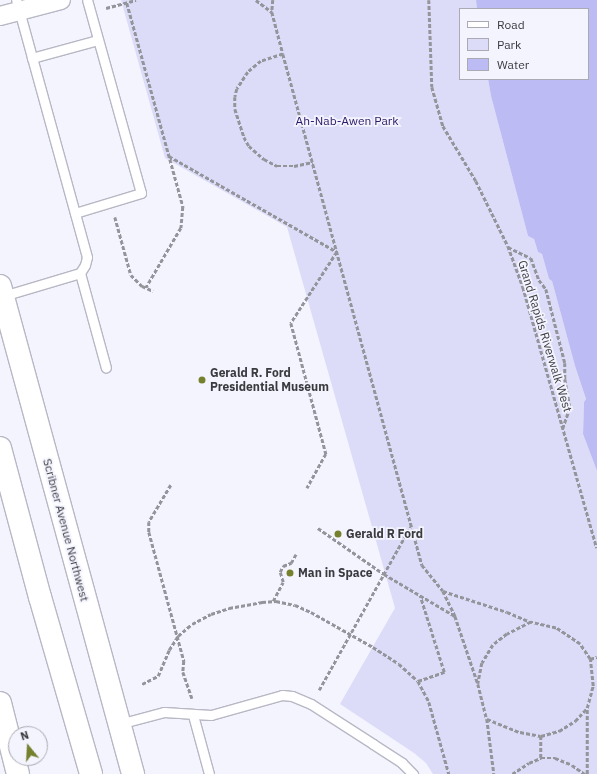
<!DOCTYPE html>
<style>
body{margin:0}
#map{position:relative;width:597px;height:774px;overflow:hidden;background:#f3f4fe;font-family:"IBM Plex Sans",sans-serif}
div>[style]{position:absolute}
.green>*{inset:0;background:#dcdcf9}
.water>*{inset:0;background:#bdbbf3}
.path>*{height:2.5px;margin-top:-1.25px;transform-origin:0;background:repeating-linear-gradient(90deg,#94949b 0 4px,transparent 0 6px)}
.roads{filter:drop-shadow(1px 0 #b8b8c5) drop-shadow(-1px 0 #b8b8c5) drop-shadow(0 1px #b8b8c5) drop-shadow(0 -1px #b8b8c5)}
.lane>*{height:9px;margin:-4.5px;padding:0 4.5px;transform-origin:4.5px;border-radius:4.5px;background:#fff}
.street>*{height:18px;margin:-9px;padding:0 9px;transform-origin:9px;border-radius:9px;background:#fff}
.secondary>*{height:22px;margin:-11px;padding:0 11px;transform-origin:11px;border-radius:11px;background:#fff}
.highway>*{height:22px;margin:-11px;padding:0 11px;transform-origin:11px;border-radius:11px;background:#fff}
.dots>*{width:11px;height:11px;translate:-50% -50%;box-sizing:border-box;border:2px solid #f3f4fe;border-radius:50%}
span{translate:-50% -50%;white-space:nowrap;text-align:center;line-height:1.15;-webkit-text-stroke:3.5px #f3f4fe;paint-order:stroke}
.park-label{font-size:12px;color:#2a1867}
.street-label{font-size:12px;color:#3a3a3f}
.poi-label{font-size:12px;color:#3a3a3f;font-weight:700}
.left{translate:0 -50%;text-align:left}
.legend{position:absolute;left:459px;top:8px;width:130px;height:72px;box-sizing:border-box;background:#f3f4fe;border:1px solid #a9aab2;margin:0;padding:5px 7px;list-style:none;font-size:12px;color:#3a3a3f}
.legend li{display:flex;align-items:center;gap:8px;height:20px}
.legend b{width:20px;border:1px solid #a9aab2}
.north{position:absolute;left:8px;top:726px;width:40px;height:40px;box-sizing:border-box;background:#f3f4fe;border:1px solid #a9aab2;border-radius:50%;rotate:342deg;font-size:11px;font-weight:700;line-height:16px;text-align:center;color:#3a3a3f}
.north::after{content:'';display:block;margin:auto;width:14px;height:18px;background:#76812e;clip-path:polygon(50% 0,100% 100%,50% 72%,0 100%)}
</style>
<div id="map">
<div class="green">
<i style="clip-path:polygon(121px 0,476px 0,477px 9px,460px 9px,460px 79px,488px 79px,491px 96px,528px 236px,534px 239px,538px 252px,542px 254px,549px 279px,552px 281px,575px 366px,586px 399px,584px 402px,583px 434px,597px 471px,597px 774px,433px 774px,426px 763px,414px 753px,340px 704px,395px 608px,287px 227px,165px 158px)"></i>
</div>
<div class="water">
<i style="clip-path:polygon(476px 0,597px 0,597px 471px,583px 434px,584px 402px,586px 399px,575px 366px,552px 281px,549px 279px,542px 254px,538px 252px,534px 239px,528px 236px,491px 96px,488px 79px,588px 79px,588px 9px,477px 9px)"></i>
</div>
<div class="path">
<i style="left:256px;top:0;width:20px;rotate:37deg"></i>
<i style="left:273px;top:0;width:12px;rotate:95deg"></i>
<i style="left:272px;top:12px;width:43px;rotate:75.3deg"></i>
<i style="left:283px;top:54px;width:530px;rotate:74.78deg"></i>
<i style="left:422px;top:565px;width:33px;rotate:51deg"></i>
<i style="left:443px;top:591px;width:67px;rotate:18.2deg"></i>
<i style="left:507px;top:612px;width:26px;rotate:23deg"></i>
<i style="left:429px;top:0;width:87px;rotate:88deg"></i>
<i style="left:432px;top:87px;width:41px;rotate:74.2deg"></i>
<i style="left:443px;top:126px;width:64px;rotate:59deg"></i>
<i style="left:476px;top:181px;width:72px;rotate:63.8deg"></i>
<i style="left:508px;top:246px;width:44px;rotate:69.9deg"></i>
<i style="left:523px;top:287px;width:271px;rotate:74.2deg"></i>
<i style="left:127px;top:3px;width:212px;rotate:74.6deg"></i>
<i style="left:183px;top:207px;width:21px;rotate:95deg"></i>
<i style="left:181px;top:228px;width:69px;rotate:120.3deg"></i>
<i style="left:106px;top:8px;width:31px;rotate:-15deg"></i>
<i style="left:283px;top:54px;width:23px;rotate:162deg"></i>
<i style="left:261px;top:61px;width:17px;rotate:140deg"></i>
<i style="left:248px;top:72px;width:20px;rotate:123deg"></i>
<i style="left:237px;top:89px;width:8px;rotate:104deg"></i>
<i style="left:235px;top:97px;width:12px;rotate:90deg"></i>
<i style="left:235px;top:109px;width:29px;rotate:72deg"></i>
<i style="left:244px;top:137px;width:10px;rotate:61deg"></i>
<i style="left:249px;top:146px;width:20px;rotate:41deg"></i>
<i style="left:264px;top:159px;width:15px;rotate:28deg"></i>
<i style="left:277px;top:166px;width:17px"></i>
<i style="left:294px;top:166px;width:19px;rotate:-12deg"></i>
<i style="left:169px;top:156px;width:193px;rotate:29.7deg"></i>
<i style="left:337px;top:252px;width:85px;rotate:122.9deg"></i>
<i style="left:291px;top:323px;width:136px;rotate:75deg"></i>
<i style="left:326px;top:454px;width:39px;rotate:119deg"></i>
<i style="left:115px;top:217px;width:60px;rotate:74.6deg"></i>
<i style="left:131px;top:275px;width:16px;rotate:45deg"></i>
<i style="left:142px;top:286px;width:12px;rotate:24deg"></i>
<i style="left:508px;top:247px;width:25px;rotate:26deg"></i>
<i style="left:531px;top:258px;width:23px;rotate:70deg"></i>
<i style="left:539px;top:280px;width:11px;rotate:52deg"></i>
<i style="left:546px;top:289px;width:76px;rotate:75.6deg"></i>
<i style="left:565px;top:363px;width:16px;rotate:90deg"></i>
<i style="left:565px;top:379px;width:29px;rotate:80deg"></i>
<i style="left:570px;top:408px;width:21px;rotate:109deg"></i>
<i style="left:171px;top:485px;width:43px;rotate:120.7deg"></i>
<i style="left:149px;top:522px;width:10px;rotate:90deg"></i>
<i style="left:149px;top:532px;width:134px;rotate:74.8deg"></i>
<i style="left:184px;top:661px;width:11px;rotate:95deg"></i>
<i style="left:183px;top:672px;width:28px;rotate:71deg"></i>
<i style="left:318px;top:528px;width:80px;rotate:34.9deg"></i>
<i style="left:384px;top:574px;width:82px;rotate:30.6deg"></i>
<i style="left:443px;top:591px;width:28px;rotate:64deg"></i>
<i style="left:455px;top:616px;width:72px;rotate:71.3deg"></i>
<i style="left:273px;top:601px;width:21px;rotate:-62deg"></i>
<i style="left:283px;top:582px;width:10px;rotate:-107deg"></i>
<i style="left:280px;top:572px;width:7px;rotate:-63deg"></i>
<i style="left:283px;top:566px;width:9px;rotate:-21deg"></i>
<i style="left:291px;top:563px;width:10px;rotate:-61deg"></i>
<i style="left:590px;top:659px;width:7px;rotate:-16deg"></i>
<i style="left:418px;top:681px;width:28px;rotate:-19deg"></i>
<i style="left:444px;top:672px;width:80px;rotate:-107.5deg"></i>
<i style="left:142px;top:684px;width:18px;rotate:-27deg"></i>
<i style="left:158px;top:676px;width:28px;rotate:-67deg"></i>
<i style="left:169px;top:650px;width:17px;rotate:-57deg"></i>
<i style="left:178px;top:636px;width:18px;rotate:-41deg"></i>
<i style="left:192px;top:624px;width:21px;rotate:-28deg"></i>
<i style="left:211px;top:614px;width:19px;rotate:-18deg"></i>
<i style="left:229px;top:608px;width:34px;rotate:-10deg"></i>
<i style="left:262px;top:602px;width:14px;rotate:-4deg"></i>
<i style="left:276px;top:601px;width:19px;rotate:12deg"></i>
<i style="left:295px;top:605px;width:17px;rotate:24deg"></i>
<i style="left:311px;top:612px;width:71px;rotate:29.4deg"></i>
<i style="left:373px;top:647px;width:31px;rotate:33deg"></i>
<i style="left:399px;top:664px;width:25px;rotate:42deg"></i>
<i style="left:418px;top:681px;width:24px;rotate:62deg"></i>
<i style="left:429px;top:702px;width:75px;rotate:74.5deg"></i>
<i style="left:319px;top:690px;width:187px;rotate:-60.8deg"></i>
<i style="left:487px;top:719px;width:35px;rotate:22deg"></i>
<i style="left:520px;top:732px;width:21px;rotate:11deg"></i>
<i style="left:541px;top:736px;width:19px;rotate:-16deg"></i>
<i style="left:559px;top:731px;width:19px;rotate:-32deg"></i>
<i style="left:575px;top:721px;width:18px;rotate:-47deg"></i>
<i style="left:587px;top:708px;width:23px;rotate:-75deg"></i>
<i style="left:593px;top:686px;width:27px;rotate:-96deg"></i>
<i style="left:590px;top:659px;width:18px;rotate:-124deg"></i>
<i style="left:580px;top:644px;width:29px;rotate:-146deg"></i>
<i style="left:556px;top:628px;width:26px;rotate:-167deg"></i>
<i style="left:531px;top:622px;width:27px;rotate:153deg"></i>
<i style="left:507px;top:634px;width:18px;rotate:142deg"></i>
<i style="left:493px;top:645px;width:21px;rotate:121deg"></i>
<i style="left:482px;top:663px;width:21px;rotate:101deg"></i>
<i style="left:478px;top:684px;width:36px;rotate:76deg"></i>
<i style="left:487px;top:719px;width:55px;rotate:82.7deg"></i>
<i style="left:541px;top:736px;width:22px;rotate:90deg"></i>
<i style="left:512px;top:774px;width:20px;rotate:-33deg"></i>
<i style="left:529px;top:763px;width:13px;rotate:-23deg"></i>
<i style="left:541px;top:758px;width:14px"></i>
<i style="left:555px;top:758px;width:18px;rotate:22deg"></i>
<i style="left:572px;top:765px;width:16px;rotate:35deg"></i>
<i style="left:587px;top:774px;width:65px;rotate:-90deg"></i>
</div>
<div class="roads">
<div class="lane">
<i style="left:32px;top:58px;width:68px;rotate:-15.3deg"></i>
<i style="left:75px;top:213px;width:69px;rotate:-16.9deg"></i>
<i style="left:141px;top:193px;width:200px;rotate:-105.6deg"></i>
<i style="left:80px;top:273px;width:98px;rotate:74.7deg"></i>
<i style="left:3px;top:296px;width:80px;rotate:-16.6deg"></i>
<i style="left:80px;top:273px;width:9px;rotate:-58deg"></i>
<i style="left:85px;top:265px;width:8px;rotate:-76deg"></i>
<i style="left:87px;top:257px;width:267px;rotate:-105.4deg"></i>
<i style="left:193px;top:715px;width:61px;rotate:74.8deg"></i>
<i style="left:119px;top:724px;width:47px;rotate:-14.9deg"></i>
<i style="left:164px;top:712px;width:47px;rotate:3.7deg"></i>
<i style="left:211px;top:715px;width:74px;rotate:-15.7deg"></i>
<i style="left:282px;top:695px;width:10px;rotate:6deg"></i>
<i style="left:292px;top:696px;width:21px;rotate:23deg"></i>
<i style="left:311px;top:704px;width:74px;rotate:32.8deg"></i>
<i style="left:373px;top:744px;width:35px;rotate:33deg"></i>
<i style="left:402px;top:763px;width:16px;rotate:45deg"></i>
</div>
<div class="street">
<i style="left:0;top:16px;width:63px;rotate:-14.7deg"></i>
</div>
<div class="secondary">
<i style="left:0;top:286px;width:506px;rotate:74.75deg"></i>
</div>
<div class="highway">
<i style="left:0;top:448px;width:154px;rotate:75deg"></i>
<i style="left:40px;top:597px;width:184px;rotate:73.9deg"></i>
<i style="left:0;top:703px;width:73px;rotate:75.8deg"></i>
</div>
</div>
<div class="dots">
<i style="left:202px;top:380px;background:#76812e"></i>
<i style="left:338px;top:534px;background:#76812e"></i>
<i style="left:290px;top:573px;background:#76812e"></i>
</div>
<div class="park-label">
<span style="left:347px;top:121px">Ah-Nab-Awen Park</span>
</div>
<div class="street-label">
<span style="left:545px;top:336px;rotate:73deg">Grand Rapids Riverwalk West</span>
<span style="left:66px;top:530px;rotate:75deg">Scribner Avenue Northwest</span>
</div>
<div class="poi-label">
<span class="left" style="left:210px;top:380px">Gerald R. Ford<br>Presidential Museum</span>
<span class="left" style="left:346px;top:534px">Gerald R Ford</span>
<span class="left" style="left:298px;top:573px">Man in Space</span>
</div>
<ul class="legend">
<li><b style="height:5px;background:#fff"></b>Road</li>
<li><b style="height:11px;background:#dcdcf9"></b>Park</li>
<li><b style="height:11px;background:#bdbbf3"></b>Water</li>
</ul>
<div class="north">N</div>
</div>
